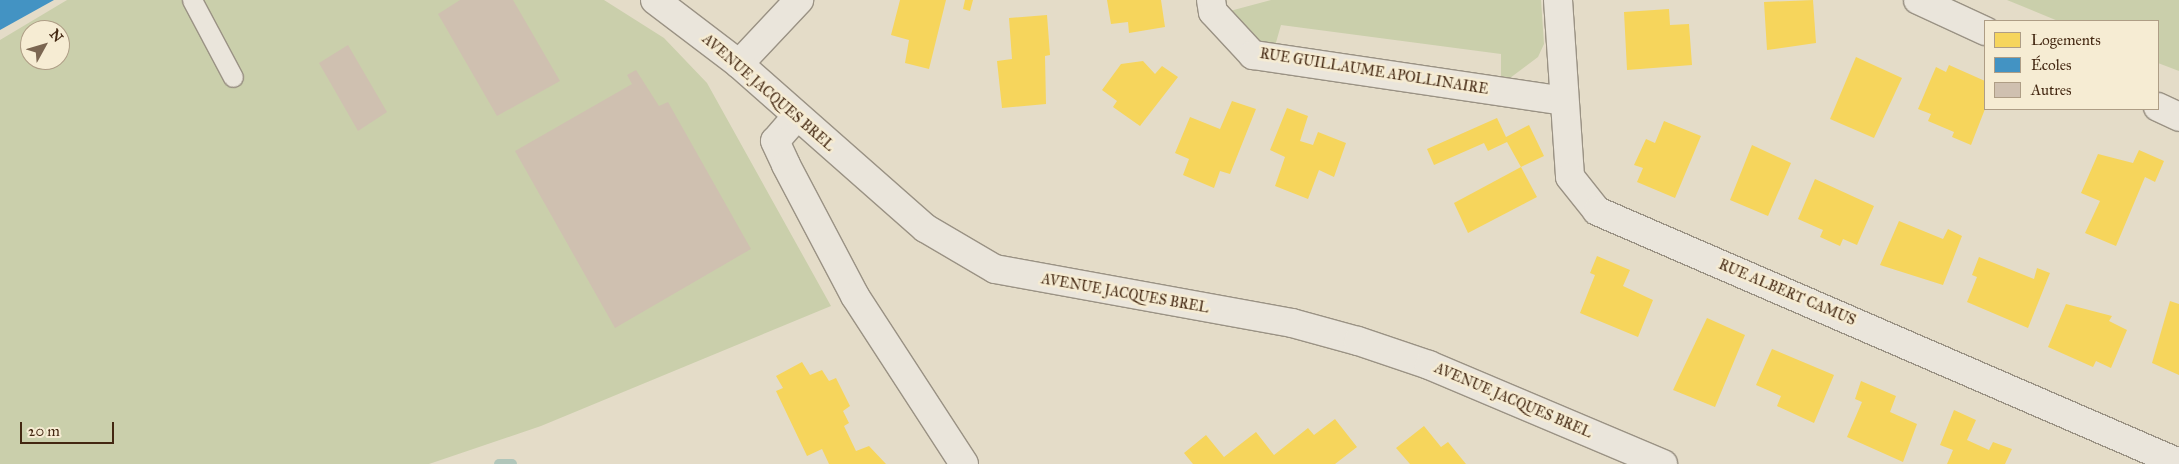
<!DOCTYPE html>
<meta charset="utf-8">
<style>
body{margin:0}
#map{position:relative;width:2179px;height:464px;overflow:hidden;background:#e4dcc8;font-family:"IM FELL Great Primer",serif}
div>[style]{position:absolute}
.green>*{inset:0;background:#cacfab}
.homes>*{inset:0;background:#f6d55c}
.schools>*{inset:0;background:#4393c3}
.stream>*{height:10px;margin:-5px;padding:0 5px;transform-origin:5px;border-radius:5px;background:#b1c6ba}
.building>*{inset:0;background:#cfc0b0}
.roads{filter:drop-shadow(1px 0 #9a9284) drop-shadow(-1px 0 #9a9284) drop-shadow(0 1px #9a9284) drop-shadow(0 -1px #9a9284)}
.lane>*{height:19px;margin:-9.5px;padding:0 9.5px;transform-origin:9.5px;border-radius:9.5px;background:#eae5db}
.street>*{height:28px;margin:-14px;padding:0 14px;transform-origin:14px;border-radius:14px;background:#eae5db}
.secondary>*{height:28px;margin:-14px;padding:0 14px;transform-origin:14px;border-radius:14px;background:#eae5db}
span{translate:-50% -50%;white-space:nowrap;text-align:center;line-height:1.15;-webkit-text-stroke:5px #f6ecd3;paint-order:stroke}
.street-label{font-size:14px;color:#432711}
.legend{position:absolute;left:1984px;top:20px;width:175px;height:90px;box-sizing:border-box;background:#f6ecd3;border:1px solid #ae9d85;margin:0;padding:6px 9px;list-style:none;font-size:15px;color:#432711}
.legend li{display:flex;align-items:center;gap:10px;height:25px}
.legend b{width:25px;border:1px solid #ae9d85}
.north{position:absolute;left:20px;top:20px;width:50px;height:50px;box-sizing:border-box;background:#f6ecd3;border:1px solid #ae9d85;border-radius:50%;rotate:51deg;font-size:14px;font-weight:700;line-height:20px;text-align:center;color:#432711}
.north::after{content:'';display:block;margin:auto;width:18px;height:22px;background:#7b6651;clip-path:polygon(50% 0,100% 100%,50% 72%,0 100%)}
.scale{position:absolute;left:20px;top:422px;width:94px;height:22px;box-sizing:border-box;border:2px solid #432711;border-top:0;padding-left:6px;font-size:15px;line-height:18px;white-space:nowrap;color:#432711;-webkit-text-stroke:4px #f6ecd3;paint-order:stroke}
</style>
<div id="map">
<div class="green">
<i style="clip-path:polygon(evenodd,67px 0,604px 0,664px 38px,707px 83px,831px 306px,541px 426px,429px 464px,0 464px,0 40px,67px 0,30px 30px,60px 30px,60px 60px,30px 60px,30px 30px)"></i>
<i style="clip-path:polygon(1271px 0,1541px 0,1544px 44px,1538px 57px,1510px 78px,1501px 76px,1501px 54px,1281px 25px,1275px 46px,1257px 42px,1230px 11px)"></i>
<i style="clip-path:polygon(2007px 0,2179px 0,2179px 71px,2158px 63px,2158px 21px,2058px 21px)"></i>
</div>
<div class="homes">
<i style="clip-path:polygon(900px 0,946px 0,929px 69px,905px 63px,909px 40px,891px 35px)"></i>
<i style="clip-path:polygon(965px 0,973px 0,970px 11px,963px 9px)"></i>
<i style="clip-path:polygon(1107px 0,1161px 0,1165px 27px,1129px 33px,1128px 22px,1111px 24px)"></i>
<i style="clip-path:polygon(1813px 0,1816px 43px,1767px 50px,1764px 2px)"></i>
<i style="clip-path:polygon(1669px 9px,1670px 25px,1689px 24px,1692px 65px,1627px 70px,1624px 12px)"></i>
<i style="clip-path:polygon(1047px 15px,1050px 55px,1045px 56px,1046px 104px,1002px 108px,997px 61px,1012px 59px,1009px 18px)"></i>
<i style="clip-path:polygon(1856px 57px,1902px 78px,1874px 138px,1830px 119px)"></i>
<i style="clip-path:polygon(1143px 61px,1155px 74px,1162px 66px,1178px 77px,1140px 126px,1113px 107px,1117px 101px,1102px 90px,1121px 64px)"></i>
<i style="clip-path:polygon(1949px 65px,1985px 81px,1985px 109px,1971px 145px,1952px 137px,1954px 132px,1928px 121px,1931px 114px,1918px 109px,1936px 67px,1946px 72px)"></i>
<i style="clip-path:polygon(1232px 101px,1256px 109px,1230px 174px,1220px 171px,1214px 188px,1183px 175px,1189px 159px,1175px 153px,1190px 117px,1220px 129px)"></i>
<i style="clip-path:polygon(1287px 108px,1308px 116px,1300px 141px,1313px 145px,1318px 132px,1346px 143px,1334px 177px,1319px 170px,1308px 199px,1275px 186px,1285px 157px,1270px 150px)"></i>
<i style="clip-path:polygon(1497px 118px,1506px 137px,1529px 125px,1544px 156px,1521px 167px,1507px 142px,1488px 151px,1484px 143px,1434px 165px,1427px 149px)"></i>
<i style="clip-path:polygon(1664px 121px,1701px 136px,1675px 198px,1637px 182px,1643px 168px,1634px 165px,1646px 139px,1655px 143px)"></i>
<i style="clip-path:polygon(1752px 145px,1791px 163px,1768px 216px,1730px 200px)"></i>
<i style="clip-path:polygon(2139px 150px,2164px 161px,2155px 182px,2145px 177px,2116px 246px,2085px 233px,2100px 201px,2081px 193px,2098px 154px,2133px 163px)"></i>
<i style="clip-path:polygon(1521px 167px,1537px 197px,1468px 233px,1454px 203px)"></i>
<i style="clip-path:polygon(1815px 179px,1874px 206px,1857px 245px,1843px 239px,1840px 246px,1820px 237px,1823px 230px,1798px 219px)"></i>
<i style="clip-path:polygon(1899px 221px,1943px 239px,1948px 229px,1962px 236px,1943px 285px,1880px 265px)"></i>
<i style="clip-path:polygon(1597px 256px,1630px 270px,1623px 286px,1653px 300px,1638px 337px,1580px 313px,1595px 275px,1590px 273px)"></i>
<i style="clip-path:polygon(1979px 257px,2034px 279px,2037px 268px,2050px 273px,2028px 328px,1967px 302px,1977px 277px,1972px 275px)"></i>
<i style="clip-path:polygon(2170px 301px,2179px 304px,2179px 375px,2152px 363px)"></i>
<i style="clip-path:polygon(2066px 304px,2112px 316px,2109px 321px,2127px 330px,2111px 368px,2096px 361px,2093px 367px,2048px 347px)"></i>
<i style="clip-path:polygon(1707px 318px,1745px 335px,1715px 407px,1673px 390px)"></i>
<i style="clip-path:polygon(1772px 349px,1834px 375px,1814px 423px,1777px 406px,1781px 396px,1756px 385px)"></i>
<i style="clip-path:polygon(802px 362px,810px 375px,822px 370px,829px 381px,836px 378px,850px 406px,843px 411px,849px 423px,844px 426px,856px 451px,869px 446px,886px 464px,829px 464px,822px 449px,807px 456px,776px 391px,783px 388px,776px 376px)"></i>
<i style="clip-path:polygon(1861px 381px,1896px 396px,1890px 412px,1917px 424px,1903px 462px,1847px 437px,1862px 402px,1855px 399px)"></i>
<i style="clip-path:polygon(1954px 410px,1976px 420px,1967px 440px,1989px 450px,1993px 442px,2012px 449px,2005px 464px,1947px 464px,1953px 450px,1940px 445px)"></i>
<i style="clip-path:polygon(1335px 419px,1357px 447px,1335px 464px,1193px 464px,1184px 453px,1206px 435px,1224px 457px,1256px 432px,1274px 455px,1308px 428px,1314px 435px)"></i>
<i style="clip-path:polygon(1424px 426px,1441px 447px,1448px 442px,1466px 464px,1410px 464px,1396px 448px)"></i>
</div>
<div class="schools">
<i style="clip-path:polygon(0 0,54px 0,0 30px)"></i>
</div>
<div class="stream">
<i style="left:499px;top:464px;width:13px"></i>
</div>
<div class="building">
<i style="clip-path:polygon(460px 0,513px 0,560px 81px,497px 116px,438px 14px)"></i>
<i style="clip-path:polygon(348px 45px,387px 112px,358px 131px,319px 63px)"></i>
<i style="clip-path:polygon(636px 70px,659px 106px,668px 102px,751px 249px,615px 328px,515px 151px,632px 84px,627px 75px)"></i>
</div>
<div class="roads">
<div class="lane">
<i style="left:192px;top:0;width:87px;rotate:62deg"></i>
</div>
<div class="street">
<i style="left:1211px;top:0;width:12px;rotate:81deg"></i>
<i style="left:1213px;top:12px;width:59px;rotate:47.1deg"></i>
<i style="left:1253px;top:55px;width:314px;rotate:8.4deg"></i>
<i style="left:1558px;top:0;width:177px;rotate:86.1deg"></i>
<i style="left:1570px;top:177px;width:43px;rotate:51.5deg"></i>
<i style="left:1597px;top:211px;width:634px;rotate:23.41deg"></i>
<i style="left:1918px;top:0;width:74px;rotate:24.8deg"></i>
<i style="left:739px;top:64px;width:88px;rotate:-46.8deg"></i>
<i style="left:2158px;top:107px;width:23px;rotate:25deg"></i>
<i style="left:797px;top:116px;width:33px;rotate:131deg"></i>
<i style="left:775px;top:141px;width:26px;rotate:65deg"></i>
<i style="left:786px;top:165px;width:148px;rotate:62.2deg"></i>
<i style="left:855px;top:296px;width:200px;rotate:57deg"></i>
</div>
<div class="secondary">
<i style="left:655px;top:0;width:106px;rotate:37.3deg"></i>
<i style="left:739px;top:64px;width:248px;rotate:41.4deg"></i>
<i style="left:925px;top:228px;width:81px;rotate:30.4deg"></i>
<i style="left:995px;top:269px;width:302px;rotate:10.3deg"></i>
<i style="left:1292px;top:323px;width:68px;rotate:15.3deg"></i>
<i style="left:1358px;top:341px;width:75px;rotate:18.7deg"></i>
<i style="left:1429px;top:365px;width:254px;rotate:22.9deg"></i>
</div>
</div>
<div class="street-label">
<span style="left:1374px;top:72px;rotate:9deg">RUE GUILLAUME APOLLINAIRE</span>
<span style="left:768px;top:93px;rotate:41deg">AVENUE JACQUES BREL</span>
<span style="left:1787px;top:293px;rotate:23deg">RUE ALBERT CAMUS</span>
<span style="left:1125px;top:294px;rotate:10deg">AVENUE JACQUES BREL</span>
<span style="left:1513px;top:401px;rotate:23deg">AVENUE JACQUES BREL</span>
</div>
<ul class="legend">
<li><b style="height:14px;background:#f6d55c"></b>Logements</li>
<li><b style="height:14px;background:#4393c3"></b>Écoles</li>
<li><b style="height:14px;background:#cfc0b0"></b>Autres</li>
</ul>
<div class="north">N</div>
<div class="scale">20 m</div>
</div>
